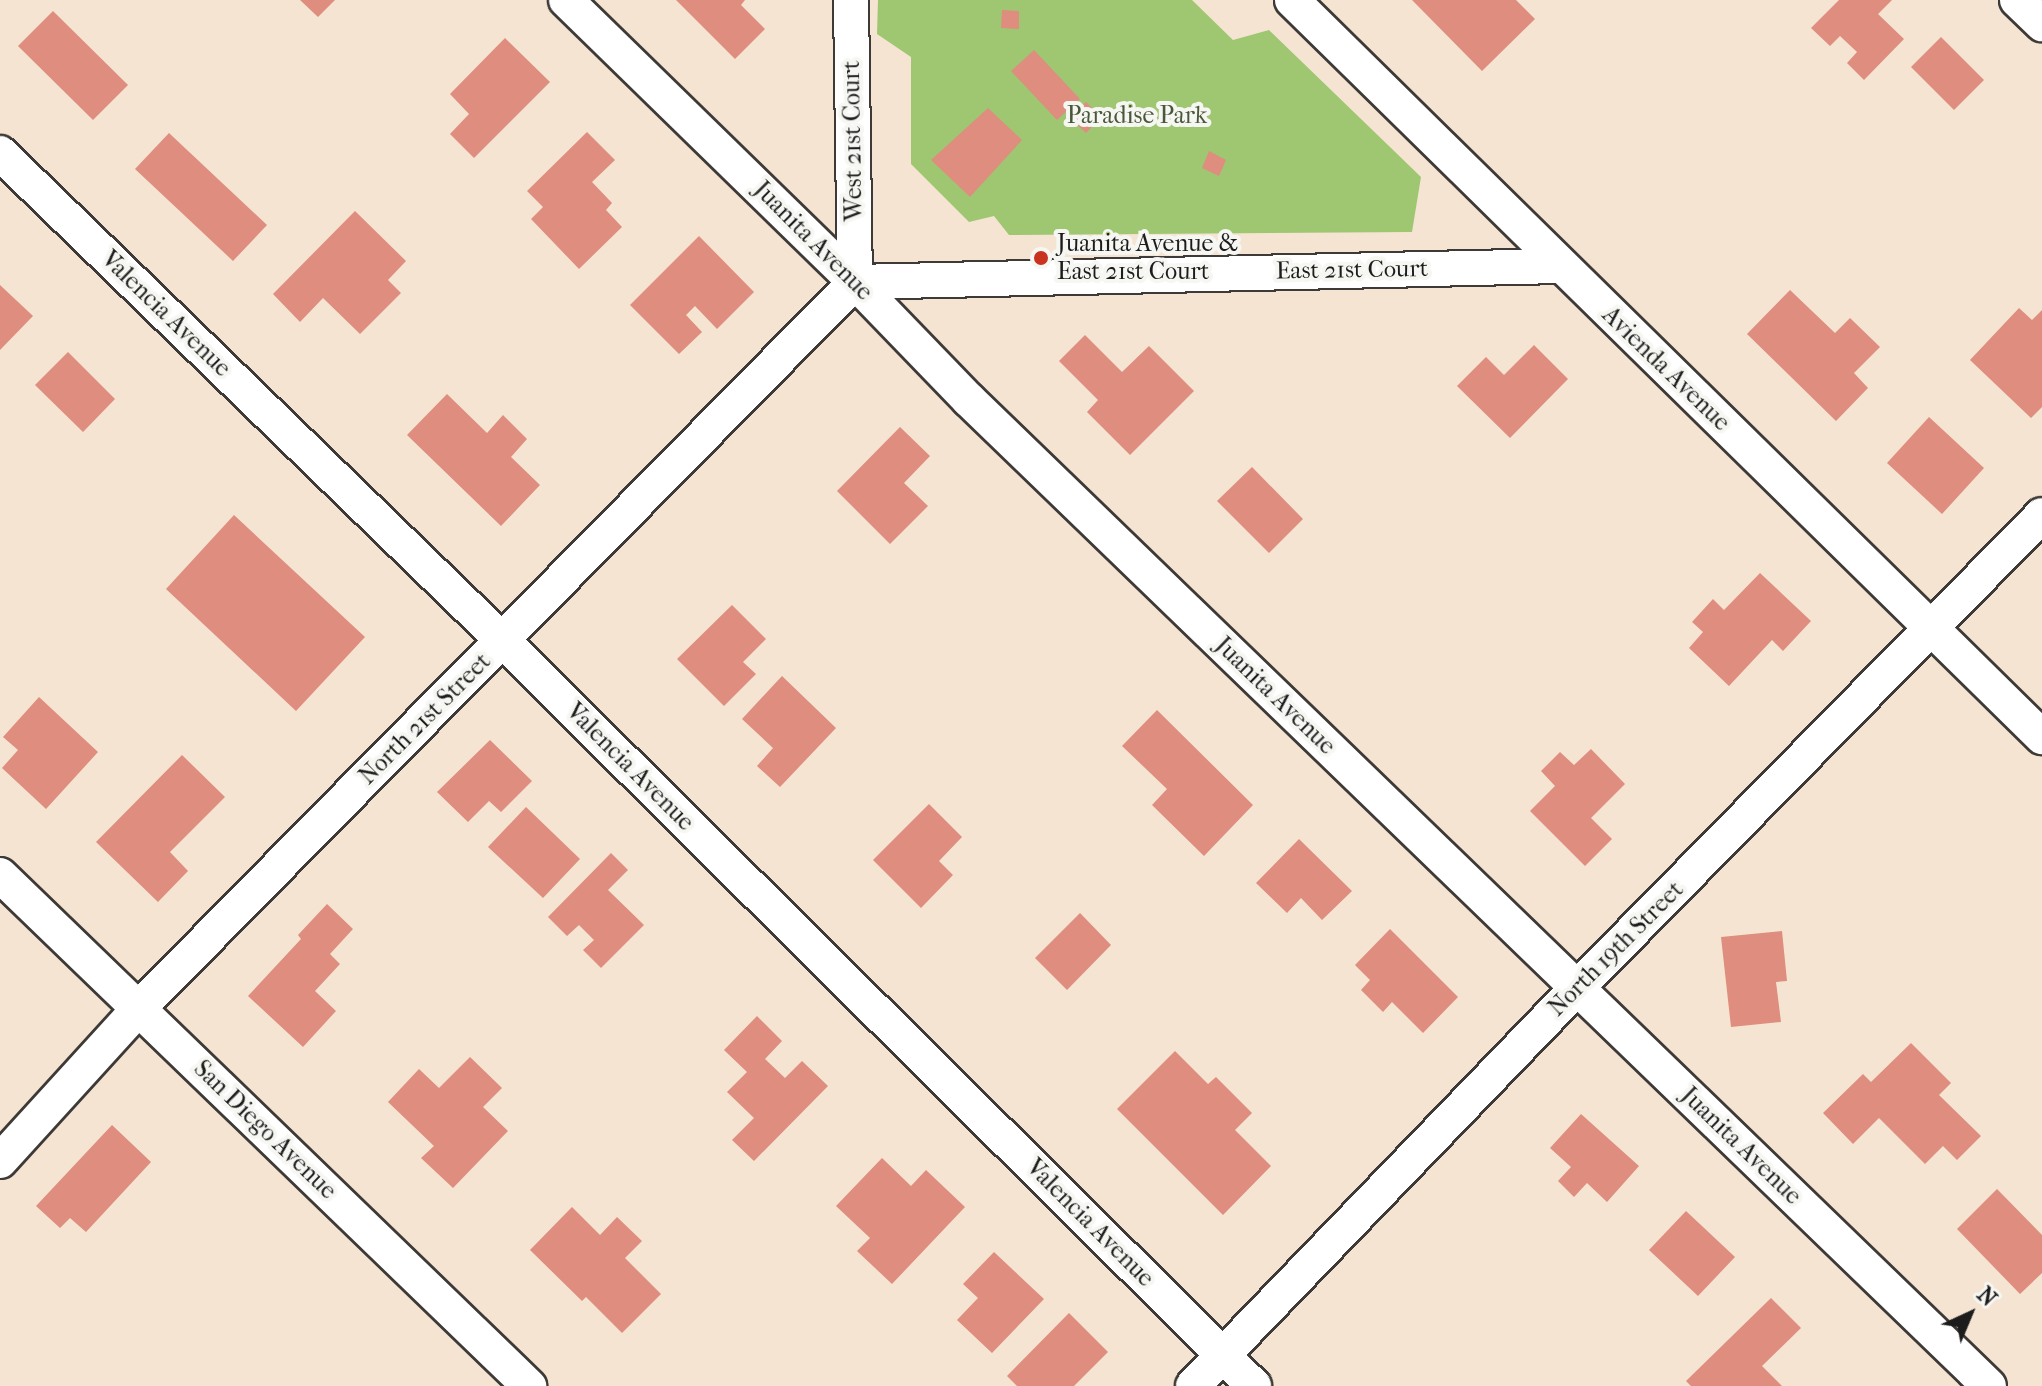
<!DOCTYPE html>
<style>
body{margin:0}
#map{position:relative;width:2042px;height:1386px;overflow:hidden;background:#f5e4d1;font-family:"IM FELL French Canon",serif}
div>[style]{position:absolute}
.green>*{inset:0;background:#9fc772}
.building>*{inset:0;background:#de8d7e}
.roads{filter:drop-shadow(2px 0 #3d3a37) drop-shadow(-2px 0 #3d3a37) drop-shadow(0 2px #3d3a37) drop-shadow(0 -2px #3d3a37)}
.minor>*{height:34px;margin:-17px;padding:0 17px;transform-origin:17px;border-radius:17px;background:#fff}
.dots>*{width:22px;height:22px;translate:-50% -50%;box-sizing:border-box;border:4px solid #f6f6f2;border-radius:50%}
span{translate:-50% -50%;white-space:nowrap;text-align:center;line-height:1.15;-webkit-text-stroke:8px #f6f6f2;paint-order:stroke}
.park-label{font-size:24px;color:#4a583a}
.street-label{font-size:24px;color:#1c1c1c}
.poi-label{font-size:24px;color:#1c1c1c}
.left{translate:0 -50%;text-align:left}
.north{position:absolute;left:1930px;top:1274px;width:80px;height:80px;-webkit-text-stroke:6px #f6f6f2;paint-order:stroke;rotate:44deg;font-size:22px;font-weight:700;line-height:32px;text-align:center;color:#1c1c1c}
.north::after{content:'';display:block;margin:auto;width:28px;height:36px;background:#1c1c1c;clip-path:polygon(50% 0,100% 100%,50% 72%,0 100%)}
</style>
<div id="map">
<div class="green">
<i style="clip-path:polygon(878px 0,1192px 0,1233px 40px,1269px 30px,1421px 177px,1412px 232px,1009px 235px,994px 216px,969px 222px,911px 164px,911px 57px,877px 34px)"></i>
</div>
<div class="building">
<i style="clip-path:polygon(300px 0,335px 0,318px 17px)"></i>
<i style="clip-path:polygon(676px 0,745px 0,741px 5px,765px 29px,735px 59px)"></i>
<i style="clip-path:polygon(1412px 0,1516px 0,1535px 19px,1482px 71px)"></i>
<i style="clip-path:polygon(1839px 0,1892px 0,1878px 14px,1904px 39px,1864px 80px,1847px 63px,1857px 52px,1840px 36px,1830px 46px,1811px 28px)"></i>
<i style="clip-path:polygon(1002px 10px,1019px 11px,1019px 29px,1001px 28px)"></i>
<i style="clip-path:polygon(53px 11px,128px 85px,93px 120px,18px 46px)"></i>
<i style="clip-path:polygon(1941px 37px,1984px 80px,1954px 110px,1911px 67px)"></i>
<i style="clip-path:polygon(505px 38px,550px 82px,474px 158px,450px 134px,469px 114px,450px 94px)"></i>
<i style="clip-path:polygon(1034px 50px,1080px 99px,1057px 120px,1011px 71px)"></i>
<i style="clip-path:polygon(1086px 102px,1101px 117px,1086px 133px,1070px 118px)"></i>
<i style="clip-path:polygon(988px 108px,1022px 140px,970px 197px,931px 160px)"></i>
<i style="clip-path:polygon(587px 132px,615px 160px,592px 182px,612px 203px,606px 210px,622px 227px,579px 269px,531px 219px,543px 207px,527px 191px)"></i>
<i style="clip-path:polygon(169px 133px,267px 225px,233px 261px,135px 169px)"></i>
<i style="clip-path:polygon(1209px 151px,1226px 160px,1219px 176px,1202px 168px)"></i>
<i style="clip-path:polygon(355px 211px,406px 261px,388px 280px,401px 293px,360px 334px,323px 298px,300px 322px,273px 294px)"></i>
<i style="clip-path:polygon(699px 236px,754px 292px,717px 329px,695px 306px,686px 315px,702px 332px,679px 354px,630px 305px)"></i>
<i style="clip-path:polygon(0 285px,33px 316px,0 350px)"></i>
<i style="clip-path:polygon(1790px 290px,1835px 333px,1850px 318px,1880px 347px,1854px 373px,1868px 388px,1836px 421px,1747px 334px)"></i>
<i style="clip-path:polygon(2019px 308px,2032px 320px,2042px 310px,2042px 407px,2031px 418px,1970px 360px)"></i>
<i style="clip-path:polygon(1085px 335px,1122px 372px,1149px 346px,1194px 391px,1130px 455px,1087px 412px,1098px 400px,1059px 361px)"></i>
<i style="clip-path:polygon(1534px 345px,1568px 379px,1510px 438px,1457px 386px,1486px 357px,1504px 375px)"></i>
<i style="clip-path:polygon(68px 352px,115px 399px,83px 432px,35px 385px)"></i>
<i style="clip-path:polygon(447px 394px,487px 433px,503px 415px,527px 439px,511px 457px,540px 485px,501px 526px,407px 435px)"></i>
<i style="clip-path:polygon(1929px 417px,1984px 468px,1942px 514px,1887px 463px)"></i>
<i style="clip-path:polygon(900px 427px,930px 456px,904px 483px,928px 506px,890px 544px,837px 491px)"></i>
<i style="clip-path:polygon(1252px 467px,1303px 519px,1269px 553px,1217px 501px)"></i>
<i style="clip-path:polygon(234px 515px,365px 637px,296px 711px,166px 589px)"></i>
<i style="clip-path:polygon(1760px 573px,1811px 621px,1783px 651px,1772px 640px,1729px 686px,1689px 648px,1703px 632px,1692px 622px,1713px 599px,1724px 610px)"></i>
<i style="clip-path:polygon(732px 605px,766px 639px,743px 662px,756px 674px,724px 706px,677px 659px)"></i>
<i style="clip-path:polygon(782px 676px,836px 728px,780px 787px,757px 766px,773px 748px,742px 719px)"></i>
<i style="clip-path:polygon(39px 697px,98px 752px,46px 809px,2px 768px,18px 750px,3px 737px)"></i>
<i style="clip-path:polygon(1157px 710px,1253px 805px,1204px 856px,1152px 805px,1167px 789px,1122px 746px)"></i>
<i style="clip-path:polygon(490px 740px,532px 781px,501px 812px,489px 801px,468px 822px,437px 792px)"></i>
<i style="clip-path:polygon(1591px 749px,1625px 784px,1591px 818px,1612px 839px,1585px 866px,1530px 811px,1555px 786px,1541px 771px,1560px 752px,1574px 765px)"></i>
<i style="clip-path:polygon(182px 755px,225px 797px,170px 852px,188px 871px,158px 902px,96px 842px)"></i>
<i style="clip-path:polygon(929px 804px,962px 837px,939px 861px,953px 875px,921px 908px,873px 860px)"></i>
<i style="clip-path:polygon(526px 807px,580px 859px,543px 898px,488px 847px)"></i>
<i style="clip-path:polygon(1299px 839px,1352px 891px,1322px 920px,1301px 898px,1287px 913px,1256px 883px)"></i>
<i style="clip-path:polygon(611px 853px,628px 870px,608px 890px,644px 925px,601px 968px,583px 950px,594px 940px,579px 925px,567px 936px,548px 917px)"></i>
<i style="clip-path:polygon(327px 904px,353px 929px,330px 954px,340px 964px,315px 991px,336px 1011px,303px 1047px,248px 996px,301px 939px,298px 935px)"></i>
<i style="clip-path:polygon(1080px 913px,1111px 945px,1067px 990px,1035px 958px)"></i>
<i style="clip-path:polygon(1390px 929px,1458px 997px,1423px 1033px,1392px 1002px,1383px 1012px,1361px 990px,1370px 980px,1355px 965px)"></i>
<i style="clip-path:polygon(1782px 931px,1787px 981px,1776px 982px,1781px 1022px,1731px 1027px,1721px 937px)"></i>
<i style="clip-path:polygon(757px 1016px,782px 1041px,765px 1059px,785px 1078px,802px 1061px,828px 1086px,754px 1161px,732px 1140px,754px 1118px,727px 1092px,747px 1072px,724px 1050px)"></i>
<i style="clip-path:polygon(1911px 1043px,1951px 1083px,1939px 1095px,1981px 1136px,1957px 1160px,1943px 1146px,1925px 1164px,1879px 1118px,1853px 1144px,1823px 1113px,1863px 1074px,1871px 1082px)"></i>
<i style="clip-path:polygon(1175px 1051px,1208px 1084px,1216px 1077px,1252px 1113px,1235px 1130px,1271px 1166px,1223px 1215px,1117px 1109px)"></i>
<i style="clip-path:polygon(470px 1057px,502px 1088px,483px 1107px,508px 1131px,453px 1188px,421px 1158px,434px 1146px,388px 1102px,419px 1069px,439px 1088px)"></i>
<i style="clip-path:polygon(1581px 1114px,1639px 1166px,1607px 1202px,1587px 1183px,1574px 1197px,1558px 1181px,1571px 1167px,1550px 1148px)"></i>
<i style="clip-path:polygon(112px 1125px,151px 1162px,86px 1232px,70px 1218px,60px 1228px,36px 1206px)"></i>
<i style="clip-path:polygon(882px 1158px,911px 1186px,926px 1170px,965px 1207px,892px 1284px,857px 1251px,870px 1238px,836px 1206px)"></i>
<i style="clip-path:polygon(1997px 1189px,2042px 1235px,2042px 1273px,2020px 1294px,1957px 1229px)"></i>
<i style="clip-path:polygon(572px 1207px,600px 1235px,617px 1217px,642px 1241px,625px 1258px,661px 1294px,622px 1333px,586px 1297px,582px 1301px,530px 1250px)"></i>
<i style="clip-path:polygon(1686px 1211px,1735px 1257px,1698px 1296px,1649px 1250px)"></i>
<i style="clip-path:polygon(994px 1252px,1044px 1299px,992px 1353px,957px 1320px,978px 1298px,963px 1284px)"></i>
<i style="clip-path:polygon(1771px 1298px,1801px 1328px,1762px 1366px,1782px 1386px,1691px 1386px,1686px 1381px)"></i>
<i style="clip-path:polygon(1069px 1313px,1108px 1352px,1074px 1386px,1017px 1386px,1007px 1376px)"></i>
</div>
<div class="roads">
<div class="minor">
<i style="left:566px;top:0;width:404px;rotate:44.3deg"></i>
<i style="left:855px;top:282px;width:163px;rotate:46deg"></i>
<i style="left:968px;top:399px;width:1420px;rotate:44.03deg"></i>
<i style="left:851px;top:0;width:282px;rotate:89.2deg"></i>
<i style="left:1292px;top:0;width:1052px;rotate:44.5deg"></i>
<i style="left:2017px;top:0;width:35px;rotate:44deg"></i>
<i style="left:0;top:153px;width:701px;rotate:44.13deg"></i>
<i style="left:503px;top:641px;width:1058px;rotate:44.77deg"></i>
<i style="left:855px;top:282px;width:705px;rotate:-1.3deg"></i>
<i style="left:0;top:875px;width:736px;rotate:44.01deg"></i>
<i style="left:0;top:1161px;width:207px;rotate:-47.7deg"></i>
<i style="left:139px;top:1008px;width:1020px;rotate:-45.4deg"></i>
<i style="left:1193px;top:1386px;width:553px;rotate:-46.03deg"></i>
<i style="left:1577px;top:988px;width:663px;rotate:-45.49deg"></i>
</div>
</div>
<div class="dots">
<i style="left:1041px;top:258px;background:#c8321e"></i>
</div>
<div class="park-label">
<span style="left:1137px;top:116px">Paradise Park</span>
</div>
<div class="street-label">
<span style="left:853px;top:141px;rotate:-91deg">West 21st Court</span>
<span style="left:813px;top:241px;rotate:45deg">Juanita Avenue</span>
<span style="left:1352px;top:270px;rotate:-1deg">East 21st Court</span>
<span style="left:166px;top:314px;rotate:44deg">Valencia Avenue</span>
<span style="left:1666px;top:369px;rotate:44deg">Avienda Avenue</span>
<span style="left:1275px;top:696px;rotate:44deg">Juanita Avenue</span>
<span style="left:425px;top:719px;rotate:-45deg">North 21st Street</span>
<span style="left:630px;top:767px;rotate:45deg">Valencia Avenue</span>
<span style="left:1616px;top:949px;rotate:-45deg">North 19th Street</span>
<span style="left:265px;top:1130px;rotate:44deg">San Diego Avenue</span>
<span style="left:1741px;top:1146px;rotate:44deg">Juanita Avenue</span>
<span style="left:1090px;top:1223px;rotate:45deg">Valencia Avenue</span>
</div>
<div class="poi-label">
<span class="left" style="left:1057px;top:258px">Juanita Avenue &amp;<br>East 21st Court</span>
</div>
<div class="north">N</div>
</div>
